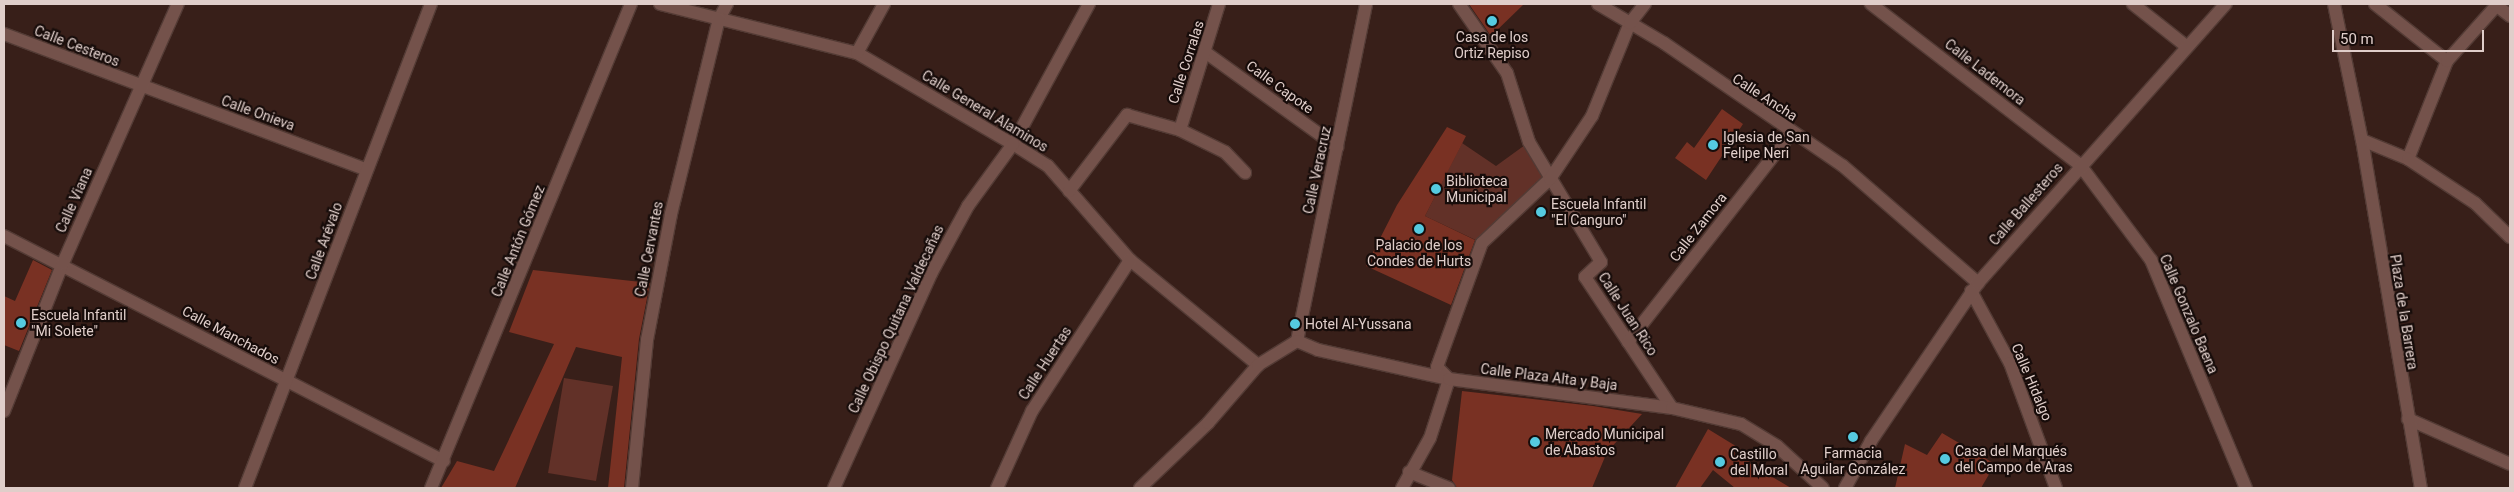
<!DOCTYPE html>
<meta charset="utf-8">
<style>
body{margin:0}
#map{position:relative;width:2514px;height:492px;overflow:hidden;background:#381f19;font-family:Roboto,sans-serif}
div>[style]{position:absolute}
.green>*{inset:0;background:#623128}
.building>*{inset:0;background:#793123}
.roads{filter:drop-shadow(1px 0 #533b35) drop-shadow(-1px 0 #533b35) drop-shadow(0 1px #533b35) drop-shadow(0 -1px #533b35)}
.pedestrian>*{height:12px;margin:-6px;padding:0 6px;transform-origin:6px;border-radius:6px;background:#74524b}
.minor>*{height:12px;margin:-6px;padding:0 6px;transform-origin:6px;border-radius:6px;background:#74524b}
.tertiary>*{height:12px;margin:-6px;padding:0 6px;transform-origin:6px;border-radius:6px;background:#74524b}
.dots>*{width:14px;height:14px;translate:-50% -50%;box-sizing:border-box;border:2px solid #170c0a;border-radius:50%}
span{translate:-50% -50%;white-space:nowrap;text-align:center;line-height:1.15;-webkit-text-stroke:4.5px #170c0a;paint-order:stroke}
.poi-label{font-size:14px;color:#e0ceca}
.left{translate:0 -50%;text-align:left}
.street-label{font-size:14px;color:#e0ceca}
.frame{position:absolute;inset:0;border:5px solid #e0ceca;pointer-events:none}
.scale{position:absolute;left:2332px;top:30px;width:152px;height:22px;box-sizing:border-box;border:2px solid #e0ceca;border-top:0;padding-left:6px;font-size:15px;line-height:18px;white-space:nowrap;color:#e0ceca;-webkit-text-stroke:4px #170c0a;paint-order:stroke}
</style>
<div id="map">
<div class="green">
<i style="clip-path:polygon(1529px 142px,1550px 179px,1482px 243px,1425px 216px,1462px 143px,1496px 166px)"></i>
<i style="clip-path:polygon(564px 378px,613px 386px,596px 481px,548px 473px)"></i>
</div>
<div class="building">
<i style="clip-path:polygon(1469px 4px,1524px 4px,1491px 36px)"></i>
<i style="clip-path:polygon(1722px 109px,1743px 124px,1706px 180px,1675px 158px,1687px 142px,1694px 148px)"></i>
<i style="clip-path:polygon(1447px 127px,1466px 136px,1425px 216px,1475px 240px,1451px 305px,1366px 266px,1397px 205px)"></i>
<i style="clip-path:polygon(33px 260px,52px 270px,19px 351px,4px 345px,4px 296px,15px 301px)"></i>
<i style="clip-path:polygon(533px 270px,650px 283px,639px 339px,624px 488px,608px 488px,622px 357px,576px 347px,515px 488px,441px 488px,457px 461px,494px 471px,554px 344px,509px 332px)"></i>
<i style="clip-path:polygon(1462px 391px,1593px 406px,1642px 414px,1607px 452px,1592px 488px,1457px 488px,1452px 480px)"></i>
<i style="clip-path:polygon(1708px 429px,1752px 456px,1749px 463px,1791px 488px,1735px 488px,1713px 470px,1700px 488px,1675px 488px)"></i>
<i style="clip-path:polygon(1942px 433px,1995px 464px,1981px 488px,1895px 488px,1905px 444px,1927px 455px)"></i>
</div>
<div class="roads">
<div class="pedestrian">
<i style="left:1089px;top:4px;width:159px;rotate:118.5deg"></i>
<i style="left:1013px;top:144px;width:41px;rotate:32.2deg"></i>
<i style="left:1048px;top:166px;width:125px;rotate:48.9deg"></i>
<i style="left:1130px;top:260px;width:166px;rotate:39.4deg"></i>
<i style="left:1459px;top:4px;width:84px;rotate:55.2deg"></i>
<i style="left:1507px;top:73px;width:72px;rotate:72.3deg"></i>
<i style="left:1529px;top:142px;width:140px;rotate:59deg"></i>
<i style="left:1601px;top:262px;width:22px;rotate:137deg"></i>
<i style="left:1585px;top:277px;width:157px;rotate:56.4deg"></i>
<i style="left:719px;top:19px;width:17px;rotate:-62deg"></i>
<i style="left:1205px;top:52px;width:163px;rotate:35.7deg"></i>
<i style="left:1180px;top:130px;width:50px;rotate:26.1deg"></i>
<i style="left:1225px;top:152px;width:29px;rotate:46deg"></i>
<i style="left:2408px;top:159px;width:105px;rotate:-68.3deg"></i>
<i style="left:2080px;top:165px;width:119px;rotate:53.2deg"></i>
<i style="left:2151px;top:260px;width:247px;rotate:67.4deg"></i>
<i style="left:1069px;top:191px;width:96px;rotate:-52.7deg"></i>
<i style="left:1127px;top:115px;width:55px;rotate:15.8deg"></i>
<i style="left:1180px;top:130px;width:132px;rotate:-72.8deg"></i>
<i style="left:1971px;top:291px;width:82px;rotate:61.6deg"></i>
<i style="left:2010px;top:363px;width:133px;rotate:69.8deg"></i>
<i style="left:1297px;top:341px;width:344px;rotate:-78.4deg"></i>
<i style="left:1628px;top:342px;width:266px;rotate:-52deg"></i>
<i style="left:1409px;top:472px;width:43px;rotate:21.8deg"></i>
<i style="left:997px;top:488px;width:85px;rotate:-65.6deg"></i>
<i style="left:1032px;top:411px;width:180px;rotate:-57deg"></i>
<i style="left:1402px;top:488px;width:57px;rotate:-60.8deg"></i>
<i style="left:1430px;top:438px;width:62px;rotate:-72.1deg"></i>
<i style="left:1449px;top:379px;width:17px;rotate:-135deg"></i>
<i style="left:1437px;top:367px;width:132px;rotate:-70.1deg"></i>
<i style="left:1482px;top:243px;width:93px;rotate:-43.3deg"></i>
<i style="left:1550px;top:179px;width:76px;rotate:-56.3deg"></i>
<i style="left:1592px;top:116px;width:100px;rotate:-67.8deg"></i>
</div>
<div class="minor">
<i style="left:660px;top:4px;width:203px;rotate:14deg"></i>
<i style="left:857px;top:53px;width:181px;rotate:30.3deg"></i>
<i style="left:1013px;top:144px;width:77px;rotate:126deg"></i>
<i style="left:968px;top:206px;width:77px;rotate:118.6deg"></i>
<i style="left:931px;top:274px;width:235px;rotate:114.4deg"></i>
<i style="left:1598px;top:4px;width:77px;rotate:30.6deg"></i>
<i style="left:1664px;top:43px;width:217px;rotate:34.5deg"></i>
<i style="left:1843px;top:166px;width:179px;rotate:40.9deg"></i>
<i style="left:1871px;top:4px;width:264px;rotate:37.6deg"></i>
<i style="left:2133px;top:4px;width:68px;rotate:38.4deg"></i>
<i style="left:2375px;top:4px;width:92px;rotate:38.4deg"></i>
<i style="left:2447px;top:61px;width:76px;rotate:-48.2deg"></i>
<i style="left:2496px;top:5px;width:18px;rotate:38deg"></i>
<i style="left:1630px;top:23px;width:24px;rotate:-52deg"></i>
<i style="left:4px;top:34px;width:386px;rotate:20.5deg"></i>
<i style="left:857px;top:53px;width:56px;rotate:-61.1deg"></i>
<i style="left:2362px;top:140px;width:50px;rotate:22.4deg"></i>
<i style="left:2408px;top:159px;width:80px;rotate:33.3deg"></i>
<i style="left:2475px;top:203px;width:49px;rotate:44.2deg"></i>
<i style="left:4px;top:236px;width:494px;rotate:27.1deg"></i>
<i style="left:4px;top:411px;width:159px;rotate:-68.3deg"></i>
<i style="left:63px;top:263px;width:283px;rotate:-66.1deg"></i>
<i style="left:2408px;top:419px;width:111px;rotate:23.8deg"></i>
<i style="left:245px;top:488px;width:519px;rotate:-68.98deg"></i>
<i style="left:431px;top:488px;width:524px;rotate:-67.55deg"></i>
<i style="left:632px;top:488px;width:149px;rotate:-84.2deg"></i>
<i style="left:647px;top:340px;width:128px;rotate:-79.2deg"></i>
<i style="left:671px;top:214px;width:201px;rotate:-76.2deg"></i>
<i style="left:1140px;top:488px;width:94px;rotate:-43.7deg"></i>
<i style="left:1208px;top:423px;width:77px;rotate:-49.2deg"></i>
<i style="left:1258px;top:365px;width:46px;rotate:-31.6deg"></i>
<i style="left:1297px;top:341px;width:23px;rotate:23deg"></i>
<i style="left:1318px;top:350px;width:134px;rotate:12.5deg"></i>
<i style="left:1449px;top:379px;width:225px;rotate:7.4deg"></i>
<i style="left:1672px;top:408px;width:71px;rotate:13.1deg"></i>
<i style="left:1741px;top:424px;width:42px;rotate:31.4deg"></i>
<i style="left:1777px;top:446px;width:62px;rotate:42.4deg"></i>
<i style="left:1845px;top:488px;width:54px;rotate:-61deg"></i>
<i style="left:1871px;top:441px;width:191px;rotate:-55.9deg"></i>
<i style="left:1978px;top:283px;width:373px;rotate:-48.4deg"></i>
</div>
<div class="tertiary">
<i style="left:2334px;top:4px;width:139px;rotate:78.4deg"></i>
<i style="left:2362px;top:140px;width:353px;rotate:80.4deg"></i>
</div>
</div>
<div class="dots">
<i style="left:1492px;top:21px;background:#55cae0"></i>
<i style="left:1713px;top:145px;background:#55cae0"></i>
<i style="left:1436px;top:189px;background:#55cae0"></i>
<i style="left:1541px;top:212px;background:#55cae0"></i>
<i style="left:1419px;top:229px;background:#55cae0"></i>
<i style="left:21px;top:323px;background:#55cae0"></i>
<i style="left:1295px;top:324px;background:#55cae0"></i>
<i style="left:1853px;top:437px;background:#55cae0"></i>
<i style="left:1535px;top:442px;background:#55cae0"></i>
<i style="left:1945px;top:459px;background:#55cae0"></i>
<i style="left:1720px;top:462px;background:#55cae0"></i>
</div>
<div class="poi-label">
<span style="left:1492px;top:45px">Casa de los<br>Ortiz Repiso</span>
<span class="left" style="left:1723px;top:145px">Iglesia de San<br>Felipe Neri</span>
<span class="left" style="left:1446px;top:189px">Biblioteca<br>Municipal</span>
<span class="left" style="left:1551px;top:212px">Escuela Infantil<br>"El Canguro"</span>
<span style="left:1419px;top:253px">Palacio de los<br>Condes de Hurts</span>
<span class="left" style="left:31px;top:323px">Escuela Infantil<br>"Mi Solete"</span>
<span class="left" style="left:1305px;top:324px">Hotel Al-Yussana</span>
<span class="left" style="left:1545px;top:442px">Mercado Municipal<br>de Abastos</span>
<span class="left" style="left:1955px;top:459px">Casa del Marqués<br>del Campo de Aras</span>
<span style="left:1853px;top:461px">Farmacia<br>Aguilar González</span>
<span class="left" style="left:1730px;top:462px">Castillo<br>del Moral</span>
</div>
<div class="street-label">
<span style="left:77px;top:46px;rotate:21deg">Calle Cesteros</span>
<span style="left:1186px;top:62px;rotate:-72deg">Calle Corralas</span>
<span style="left:1985px;top:72px;rotate:38deg">Calle Lademora</span>
<span style="left:1280px;top:87px;rotate:36deg">Calle Capote</span>
<span style="left:1765px;top:97px;rotate:33deg">Calle Ancha</span>
<span style="left:985px;top:111px;rotate:31deg">Calle General Alaminos</span>
<span style="left:258px;top:113px;rotate:20deg">Calle Onieva</span>
<span style="left:1317px;top:170px;rotate:-78deg">Calle Veracruz</span>
<span style="left:74px;top:200px;rotate:-66deg">Calle Viana</span>
<span style="left:2026px;top:204px;rotate:-49deg">Calle Ballesteros</span>
<span style="left:1698px;top:227px;rotate:-52deg">Calle Zamora</span>
<span style="left:324px;top:241px;rotate:-70deg">Calle Arévalo</span>
<span style="left:518px;top:241px;rotate:-68deg">Calle Antón Gómez</span>
<span style="left:649px;top:249px;rotate:-79deg">Calle Cervantes</span>
<span style="left:2404px;top:312px;rotate:81deg">Plaza de la Barrera</span>
<span style="left:1628px;top:314px;rotate:57deg">Calle Juan Rico</span>
<span style="left:2189px;top:314px;rotate:67deg">Calle Gonzalo Baena</span>
<span style="left:896px;top:319px;rotate:-65deg">Calle Obispo Quitana Valdecañas</span>
<span style="left:231px;top:335px;rotate:28deg">Calle Manchados</span>
<span style="left:1045px;top:363px;rotate:-57deg">Calle Huertas</span>
<span style="left:1549px;top:377px;rotate:7deg">Calle Plaza Alta y Baja</span>
<span style="left:2032px;top:382px;rotate:67deg">Calle Hidalgo</span>
</div>
<div class="frame"></div>
<div class="scale">50 m</div>
</div>
